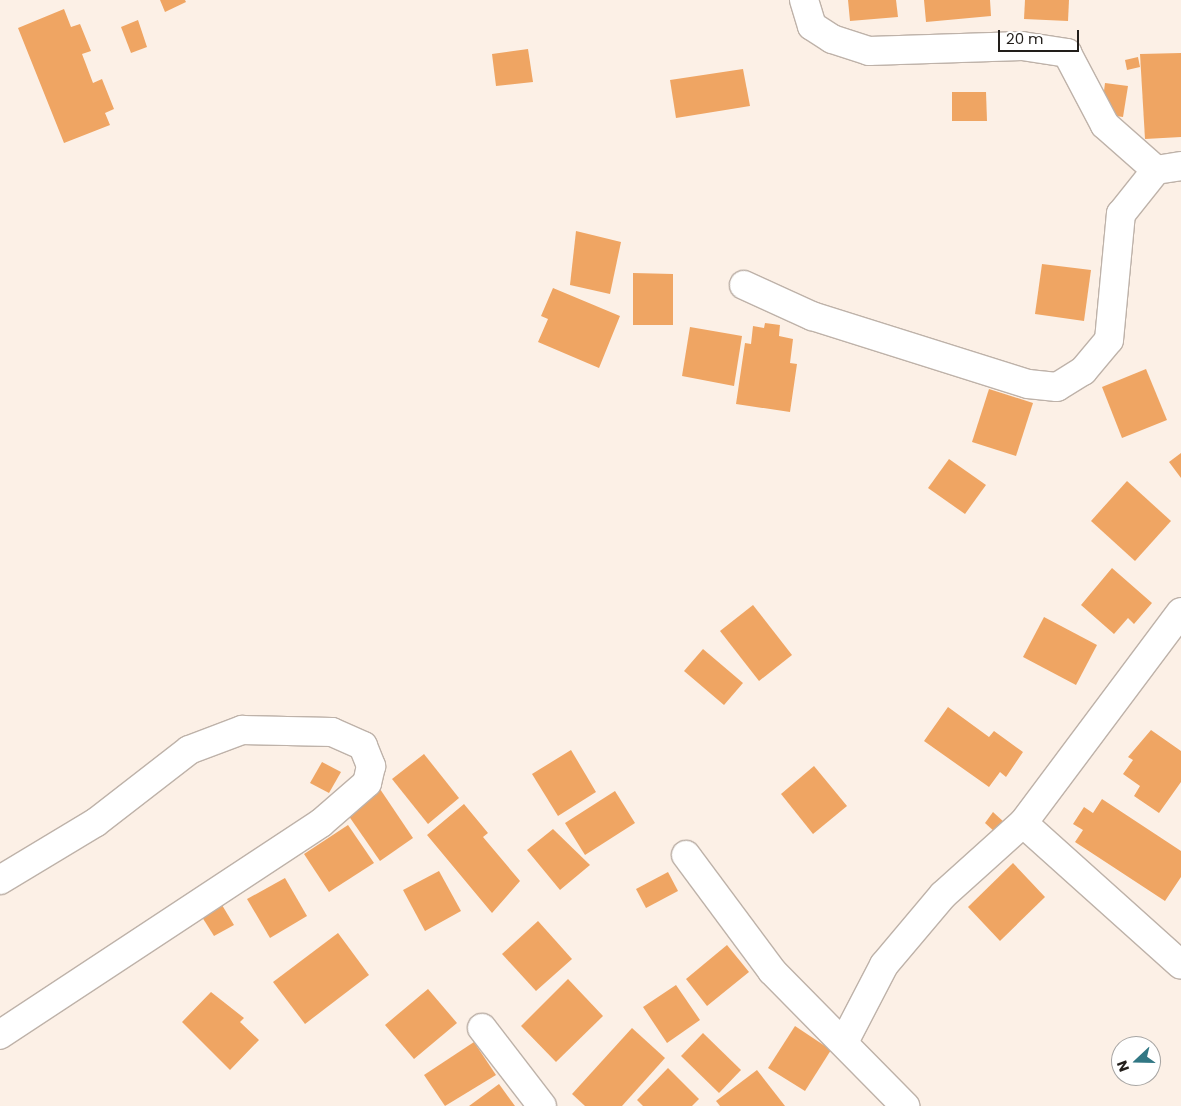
<!DOCTYPE html>
<style>
body{margin:0}
#map{position:relative;width:1181px;height:1106px;overflow:hidden;background:#fcf0e6;font-family:Poppins,sans-serif}
div>[style]{position:absolute}
.building>*{inset:0;background:#efa563}
.roads{filter:drop-shadow(1px 0 #beb2a9) drop-shadow(-1px 0 #beb2a9) drop-shadow(0 1px #beb2a9) drop-shadow(0 -1px #beb2a9)}
.minor>*{height:28px;margin:-14px;padding:0 14px;transform-origin:14px;border-radius:14px;background:#fff}
span{translate:-50% -50%;white-space:nowrap;text-align:center;line-height:1.15;-webkit-text-stroke:5px #fff;paint-order:stroke}
.north{position:absolute;left:1111px;top:1036px;width:50px;height:50px;box-sizing:border-box;background:#fff;border:1px solid #a7a5a3;border-radius:50%;rotate:249deg;font-size:14px;font-weight:700;line-height:20px;text-align:center;color:#221e1a}
.north::after{content:'';display:block;margin:auto;width:18px;height:22px;background:#317784;clip-path:polygon(50% 0,100% 100%,50% 72%,0 100%)}
.scale{position:absolute;left:998px;top:30px;width:81px;height:22px;box-sizing:border-box;border:2px solid #221e1a;border-top:0;padding-left:6px;font-size:15px;line-height:18px;white-space:nowrap;color:#221e1a;-webkit-text-stroke:4px #fff;paint-order:stroke}
</style>
<div id="map">
<div class="building">
<i style="clip-path:polygon(160px 0,185px 0,186px 2px,165px 12px)"></i>
<i style="clip-path:polygon(848px 0,896px 0,898px 17px,850px 21px)"></i>
<i style="clip-path:polygon(924px 0,990px 0,991px 16px,926px 22px)"></i>
<i style="clip-path:polygon(1025px 0,1069px 0,1068px 21px,1024px 19px)"></i>
<i style="clip-path:polygon(64px 9px,71px 27px,80px 24px,91px 51px,82px 54px,93px 83px,102px 79px,114px 109px,105px 113px,110px 125px,64px 143px,18px 28px)"></i>
<i style="clip-path:polygon(138px 20px,147px 47px,131px 53px,121px 27px)"></i>
<i style="clip-path:polygon(528px 49px,533px 82px,496px 86px,492px 54px)"></i>
<i style="clip-path:polygon(1181px 53px,1181px 137px,1145px 139px,1140px 54px)"></i>
<i style="clip-path:polygon(1138px 57px,1140px 67px,1127px 70px,1125px 60px)"></i>
<i style="clip-path:polygon(743px 69px,750px 106px,676px 118px,670px 80px)"></i>
<i style="clip-path:polygon(1105px 83px,1128px 86px,1123px 117px,1101px 114px)"></i>
<i style="clip-path:polygon(952px 92px,986px 92px,987px 121px,952px 121px)"></i>
<i style="clip-path:polygon(576px 231px,621px 242px,610px 294px,570px 285px)"></i>
<i style="clip-path:polygon(1042px 264px,1091px 270px,1084px 321px,1035px 314px)"></i>
<i style="clip-path:polygon(633px 273px,673px 274px,673px 325px,633px 325px)"></i>
<i style="clip-path:polygon(553px 288px,620px 316px,599px 368px,538px 342px,548px 319px,541px 316px)"></i>
<i style="clip-path:polygon(765px 323px,780px 325px,779px 336px,793px 339px,790px 363px,797px 364px,790px 412px,736px 404px,745px 343px,751px 344px,753px 326px,764px 328px)"></i>
<i style="clip-path:polygon(690px 327px,742px 336px,734px 386px,682px 376px)"></i>
<i style="clip-path:polygon(1146px 369px,1167px 420px,1122px 438px,1102px 387px)"></i>
<i style="clip-path:polygon(989px 389px,1033px 403px,1016px 456px,972px 442px)"></i>
<i style="clip-path:polygon(1181px 453px,1181px 478px,1169px 462px)"></i>
<i style="clip-path:polygon(949px 459px,986px 485px,965px 514px,928px 488px)"></i>
<i style="clip-path:polygon(1127px 481px,1171px 521px,1135px 561px,1091px 521px)"></i>
<i style="clip-path:polygon(1112px 568px,1152px 603px,1134px 624px,1128px 618px,1114px 634px,1081px 605px)"></i>
<i style="clip-path:polygon(753px 605px,792px 655px,759px 681px,720px 631px)"></i>
<i style="clip-path:polygon(1044px 617px,1097px 645px,1076px 685px,1023px 657px)"></i>
<i style="clip-path:polygon(703px 649px,743px 683px,724px 705px,684px 671px)"></i>
<i style="clip-path:polygon(948px 707px,989px 737px,994px 731px,1023px 752px,1006px 777px,1000px 772px,989px 787px,924px 741px)"></i>
<i style="clip-path:polygon(1151px 730px,1181px 751px,1181px 782px,1159px 813px,1134px 796px,1140px 786px,1123px 774px,1133px 760px,1128px 757px)"></i>
<i style="clip-path:polygon(571px 750px,596px 792px,558px 816px,532px 774px)"></i>
<i style="clip-path:polygon(424px 754px,459px 798px,428px 824px,392px 779px)"></i>
<i style="clip-path:polygon(322px 762px,341px 772px,329px 793px,310px 783px)"></i>
<i style="clip-path:polygon(814px 766px,847px 806px,813px 834px,781px 794px)"></i>
<i style="clip-path:polygon(380px 789px,413px 838px,380px 861px,346px 812px)"></i>
<i style="clip-path:polygon(615px 791px,635px 823px,585px 855px,565px 823px)"></i>
<i style="clip-path:polygon(1102px 799px,1181px 851px,1181px 877px,1165px 901px,1075px 842px,1083px 830px,1073px 824px,1084px 807px,1093px 813px)"></i>
<i style="clip-path:polygon(464px 804px,488px 833px,483px 837px,520px 881px,492px 913px,427px 835px)"></i>
<i style="clip-path:polygon(993px 812px,1005px 823px,996px 833px,985px 823px)"></i>
<i style="clip-path:polygon(348px 825px,374px 863px,329px 892px,304px 854px)"></i>
<i style="clip-path:polygon(553px 829px,590px 865px,560px 890px,527px 850px)"></i>
<i style="clip-path:polygon(1013px 863px,1045px 897px,1000px 941px,968px 907px)"></i>
<i style="clip-path:polygon(439px 871px,461px 911px,425px 931px,403px 890px)"></i>
<i style="clip-path:polygon(668px 872px,678px 891px,646px 908px,636px 889px)"></i>
<i style="clip-path:polygon(285px 878px,307px 916px,270px 938px,247px 899px)"></i>
<i style="clip-path:polygon(222px 905px,234px 925px,214px 936px,202px 917px)"></i>
<i style="clip-path:polygon(538px 921px,572px 959px,536px 991px,502px 954px)"></i>
<i style="clip-path:polygon(338px 933px,369px 975px,305px 1024px,273px 982px)"></i>
<i style="clip-path:polygon(727px 945px,749px 972px,707px 1006px,686px 979px)"></i>
<i style="clip-path:polygon(568px 979px,603px 1016px,556px 1062px,521px 1026px)"></i>
<i style="clip-path:polygon(676px 985px,700px 1020px,667px 1043px,643px 1007px)"></i>
<i style="clip-path:polygon(428px 989px,457px 1023px,414px 1059px,385px 1025px)"></i>
<i style="clip-path:polygon(211px 992px,244px 1018px,240px 1022px,259px 1040px,230px 1070px,182px 1022px)"></i>
<i style="clip-path:polygon(795px 1026px,831px 1050px,805px 1091px,768px 1068px)"></i>
<i style="clip-path:polygon(632px 1028px,665px 1058px,622px 1106px,585px 1106px,572px 1094px)"></i>
<i style="clip-path:polygon(703px 1033px,741px 1070px,719px 1093px,681px 1056px)"></i>
<i style="clip-path:polygon(474px 1042px,496px 1075px,445px 1106px,424px 1075px)"></i>
<i style="clip-path:polygon(668px 1068px,699px 1099px,692px 1106px,643px 1106px,637px 1100px)"></i>
<i style="clip-path:polygon(757px 1070px,785px 1106px,720px 1106px,716px 1101px)"></i>
<i style="clip-path:polygon(499px 1084px,515px 1106px,469px 1106px)"></i>
</div>
<div class="roads">
<div class="minor">
<i style="left:804px;top:0;width:27px;rotate:73deg"></i>
<i style="left:812px;top:26px;width:24px;rotate:33deg"></i>
<i style="left:832px;top:39px;width:39px;rotate:18deg"></i>
<i style="left:869px;top:51px;width:153px;rotate:-1.9deg"></i>
<i style="left:1022px;top:46px;width:46px;rotate:8.8deg"></i>
<i style="left:1067px;top:53px;width:81px;rotate:62.2deg"></i>
<i style="left:1105px;top:125px;width:68px;rotate:41.4deg"></i>
<i style="left:744px;top:285px;width:75px;rotate:24.5deg"></i>
<i style="left:812px;top:316px;width:226px;rotate:17.5deg"></i>
<i style="left:1028px;top:384px;width:29px;rotate:6deg"></i>
<i style="left:1057px;top:387px;width:31px;rotate:-32deg"></i>
<i style="left:1083px;top:371px;width:40px;rotate:-50deg"></i>
<i style="left:1109px;top:340px;width:127px;rotate:-84.6deg"></i>
<i style="left:1121px;top:214px;width:56px;rotate:-51.5deg"></i>
<i style="left:1156px;top:170px;width:25px;rotate:-9deg"></i>
<i style="left:1181px;top:612px;width:264px;rotate:126.8deg"></i>
<i style="left:1023px;top:823px;width:212px;rotate:41.9deg"></i>
<i style="left:686px;top:855px;width:144px;rotate:53.4deg"></i>
<i style="left:772px;top:971px;width:190px;rotate:45.4deg"></i>
<i style="left:0;top:880px;width:111px;rotate:-31deg"></i>
<i style="left:95px;top:823px;width:119px;rotate:-37.8deg"></i>
<i style="left:189px;top:750px;width:57px;rotate:-20.7deg"></i>
<i style="left:242px;top:730px;width:90px;rotate:1.3deg"></i>
<i style="left:332px;top:732px;width:34px;rotate:24deg"></i>
<i style="left:363px;top:746px;width:22px;rotate:68deg"></i>
<i style="left:371px;top:766px;width:17px;rotate:103deg"></i>
<i style="left:367px;top:783px;width:61px;rotate:139deg"></i>
<i style="left:321px;top:823px;width:385px;rotate:146.6deg"></i>
<i style="left:482px;top:1028px;width:98px;rotate:52.4deg"></i>
<i style="left:844px;top:1042px;width:87px;rotate:-62.5deg"></i>
<i style="left:884px;top:965px;width:92px;rotate:-49.9deg"></i>
<i style="left:943px;top:895px;width:108px;rotate:-42deg"></i>
</div>
</div>
<div class="north">N</div>
<div class="scale">20 m</div>
</div>
